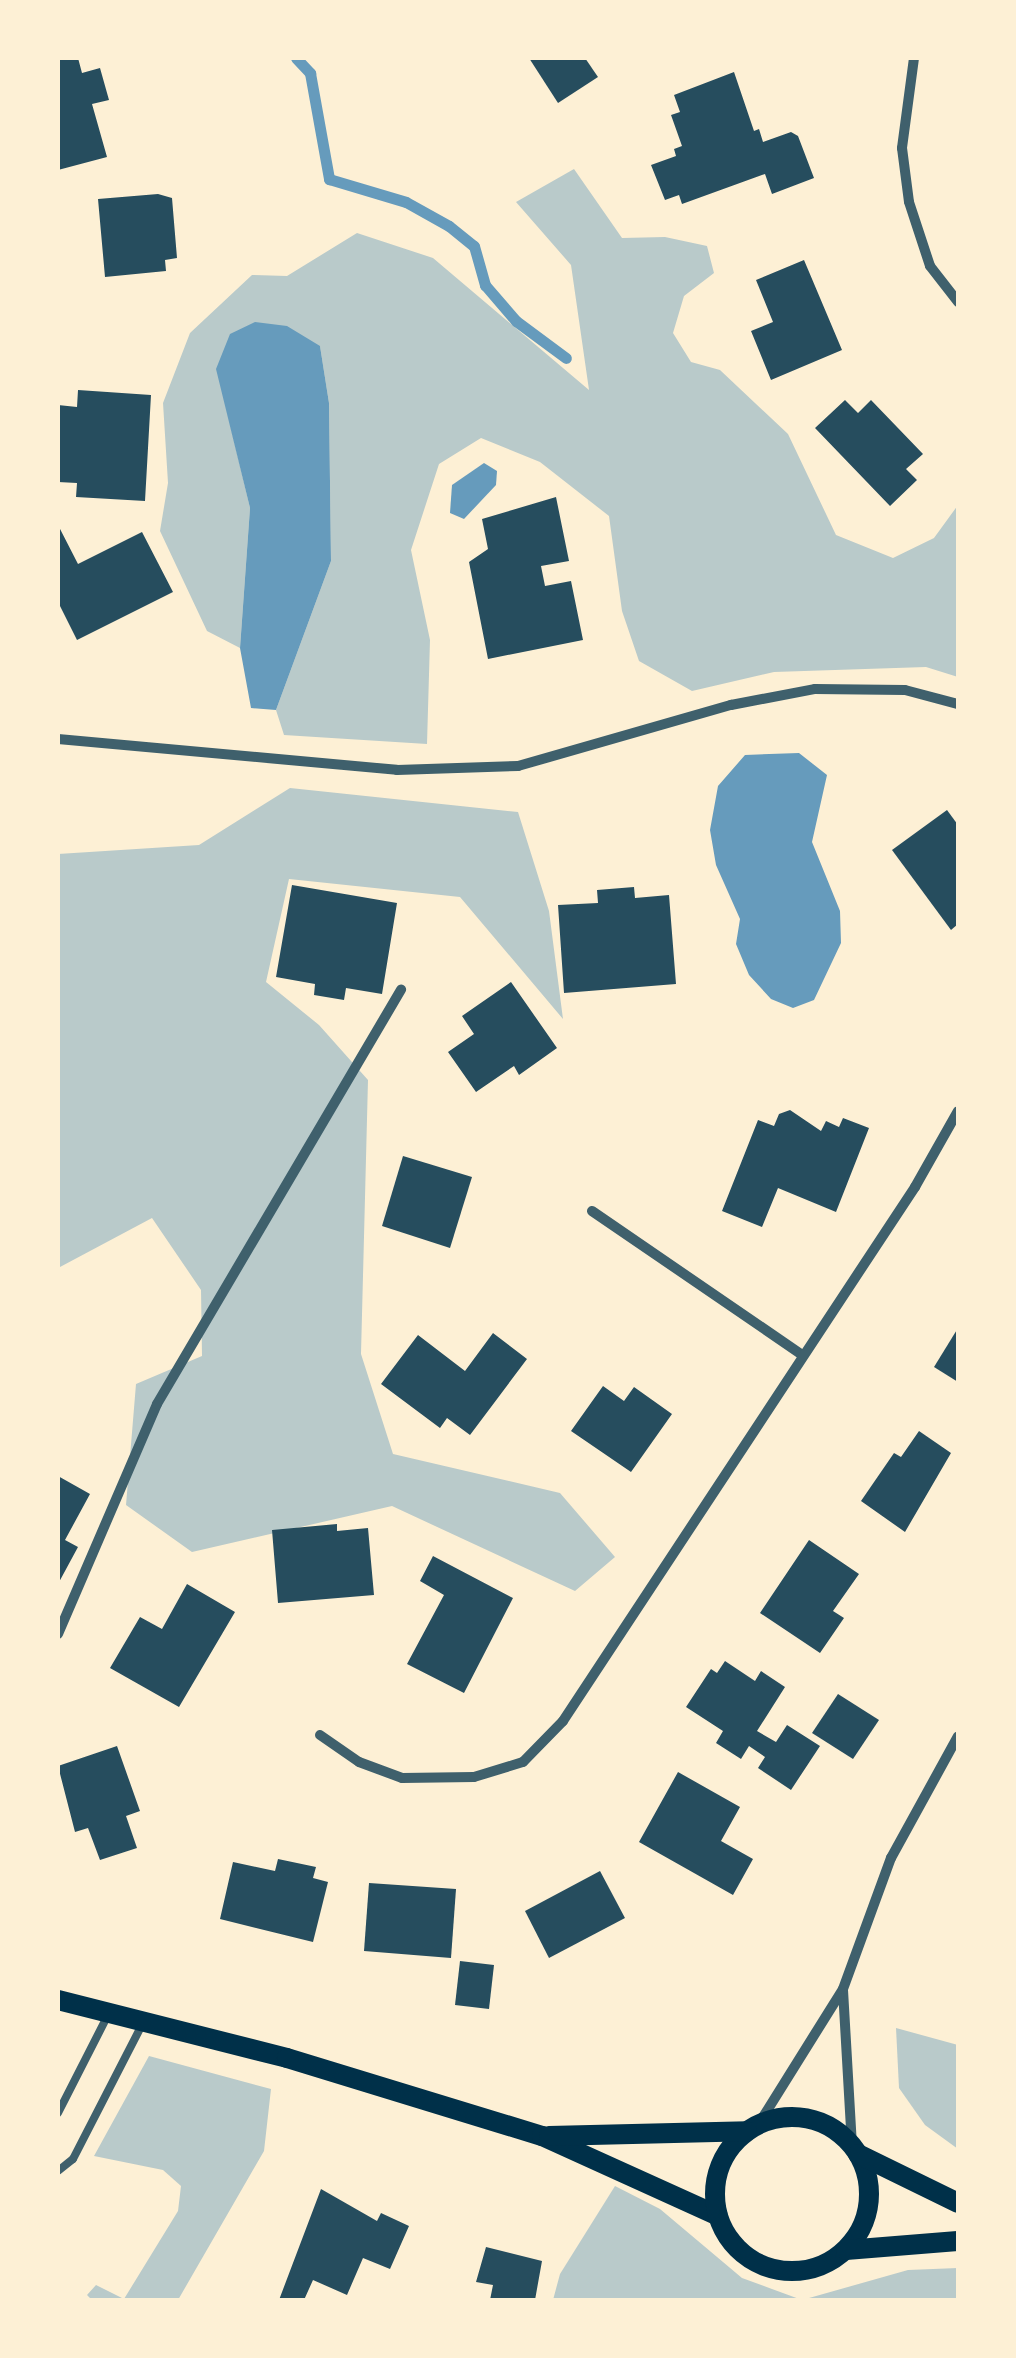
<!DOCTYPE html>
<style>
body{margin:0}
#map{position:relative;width:1016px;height:2358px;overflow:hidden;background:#fdf0d5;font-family:Overpass,sans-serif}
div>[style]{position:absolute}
.green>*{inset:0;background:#b9caca}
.water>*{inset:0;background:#669bbc}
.stream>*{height:11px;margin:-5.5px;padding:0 5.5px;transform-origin:5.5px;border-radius:5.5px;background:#669bbc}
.building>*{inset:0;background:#264d5e}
.service>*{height:8px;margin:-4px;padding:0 4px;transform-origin:4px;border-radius:4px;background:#3f606c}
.minor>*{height:10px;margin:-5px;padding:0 5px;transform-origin:5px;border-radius:5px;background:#3f606c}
.secondary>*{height:20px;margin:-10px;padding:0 10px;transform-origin:10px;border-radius:10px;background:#003049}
.secondary>.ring{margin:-10px;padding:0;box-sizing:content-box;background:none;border:20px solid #003049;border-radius:50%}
span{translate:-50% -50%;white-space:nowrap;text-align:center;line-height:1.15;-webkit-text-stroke:8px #fdf0d5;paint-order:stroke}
.frame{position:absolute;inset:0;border:60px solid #fdf0d5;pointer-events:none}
</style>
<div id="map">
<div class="green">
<i style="clip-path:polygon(574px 169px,622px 238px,665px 237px,707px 246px,714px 273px,684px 296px,673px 333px,691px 362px,720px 370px,788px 434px,836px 535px,893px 558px,934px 538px,958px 505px,958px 677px,926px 667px,774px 672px,692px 691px,639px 661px,622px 611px,609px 516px,540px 462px,481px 438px,439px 464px,411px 550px,430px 640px,427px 744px,284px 735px,276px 710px,331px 561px,329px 403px,320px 346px,217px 369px,250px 508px,240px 648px,207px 631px,160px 531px,168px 483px,163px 403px,190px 333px,252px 275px,287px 276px,357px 233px,433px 258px,589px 390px,571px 265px,516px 202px)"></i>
<i style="clip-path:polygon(290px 788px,518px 812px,549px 911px,563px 1019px,460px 897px,289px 879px,266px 982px,319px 1025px,368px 1080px,361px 1354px,393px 1454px,560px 1493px,615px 1557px,575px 1591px,392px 1506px,192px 1552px,126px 1505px,136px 1384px,202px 1356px,201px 1290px,152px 1218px,60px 1267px,58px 1374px,58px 854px,199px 845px)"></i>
<i style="clip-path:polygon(896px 2028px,958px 2045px,958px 2149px,925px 2125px,899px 2088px)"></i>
<i style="clip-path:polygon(149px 2056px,271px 2089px,264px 2151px,178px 2300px,92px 2300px,87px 2295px,96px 2285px,124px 2299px,178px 2211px,181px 2186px,163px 2170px,94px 2156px)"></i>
<i style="clip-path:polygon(615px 2186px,660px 2209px,742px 2278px,802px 2300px,908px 2270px,958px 2268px,958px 2300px,553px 2300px,560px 2274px)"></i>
</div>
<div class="water">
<i style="clip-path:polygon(255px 322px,287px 326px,320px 346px,329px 403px,331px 561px,276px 710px,251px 708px,240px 648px,250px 508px,216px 369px,230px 334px)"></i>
<i style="clip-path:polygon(484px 463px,497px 471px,496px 485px,464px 519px,450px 513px,452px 485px)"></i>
<i style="clip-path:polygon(799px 753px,827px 775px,812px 842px,840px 911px,841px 943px,814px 1000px,793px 1008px,771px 999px,749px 975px,736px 944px,740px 919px,716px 865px,710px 830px,718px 786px,745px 755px)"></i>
</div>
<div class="stream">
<i style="left:296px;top:58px;width:21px;rotate:47deg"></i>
<i style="left:310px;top:73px;width:108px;rotate:79.8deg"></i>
<i style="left:329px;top:179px;width:80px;rotate:16.6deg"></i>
<i style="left:406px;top:202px;width:49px;rotate:29.2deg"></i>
<i style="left:449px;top:226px;width:32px;rotate:39deg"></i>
<i style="left:474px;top:246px;width:41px;rotate:74.2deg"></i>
<i style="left:485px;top:285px;width:48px;rotate:49.3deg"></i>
<i style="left:516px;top:321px;width:62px;rotate:36.5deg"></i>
</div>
<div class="building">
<i style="clip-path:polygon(58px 58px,78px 58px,82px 73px,100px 68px,109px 100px,92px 104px,107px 157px,58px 170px)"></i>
<i style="clip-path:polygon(529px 58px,585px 58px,598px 77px,558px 103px)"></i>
<i style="clip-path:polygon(734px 72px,754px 131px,759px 129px,763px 142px,791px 132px,798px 136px,814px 178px,772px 194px,765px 174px,682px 204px,679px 195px,665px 200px,651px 165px,676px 156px,674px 149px,682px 146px,671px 115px,680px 112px,674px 95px)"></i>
<i style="clip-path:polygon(158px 194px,172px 198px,177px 258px,165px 260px,166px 271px,105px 277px,98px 199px)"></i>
<i style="clip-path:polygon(804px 260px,842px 350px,771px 380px,751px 331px,773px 322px,756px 280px)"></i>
<i style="clip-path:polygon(78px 390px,151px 395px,145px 501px,76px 497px,77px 483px,58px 482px,58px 405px,77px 407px)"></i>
<i style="clip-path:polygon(845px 400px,858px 413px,871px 400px,923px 454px,906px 469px,917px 480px,890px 506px,815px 428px)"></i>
<i style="clip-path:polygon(556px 497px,569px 561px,541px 566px,545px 586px,571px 581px,583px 640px,488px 659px,469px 562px,488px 549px,482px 519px)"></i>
<i style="clip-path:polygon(58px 525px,78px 564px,142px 532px,173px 592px,77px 640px,58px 602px)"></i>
<i style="clip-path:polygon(947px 810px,958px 825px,958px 924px,951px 930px,892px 850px)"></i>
<i style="clip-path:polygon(292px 885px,397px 903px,382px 994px,346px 988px,344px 1000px,314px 995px,315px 984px,276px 977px)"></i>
<i style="clip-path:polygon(634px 887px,635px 898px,669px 895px,676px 984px,564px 993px,558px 905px,598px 903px,597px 890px)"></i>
<i style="clip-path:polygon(511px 982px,557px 1048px,519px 1075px,514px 1066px,476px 1092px,448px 1052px,474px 1034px,462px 1016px)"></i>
<i style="clip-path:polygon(790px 1110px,821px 1131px,826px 1121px,839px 1127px,843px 1118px,869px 1128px,836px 1212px,778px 1188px,762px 1227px,722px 1211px,758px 1120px,774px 1126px,779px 1114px)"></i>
<i style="clip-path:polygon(403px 1156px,472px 1177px,450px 1248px,382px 1226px)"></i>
<i style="clip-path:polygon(958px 1328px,958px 1382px,934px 1367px)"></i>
<i style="clip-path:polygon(493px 1333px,527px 1359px,470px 1435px,447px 1418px,440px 1428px,381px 1384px,418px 1335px,465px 1371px)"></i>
<i style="clip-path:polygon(603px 1386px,624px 1401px,634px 1387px,672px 1414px,631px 1472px,571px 1431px)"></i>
<i style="clip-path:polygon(919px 1431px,951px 1453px,905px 1532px,861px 1501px,894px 1453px,901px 1457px)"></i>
<i style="clip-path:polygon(58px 1476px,90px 1494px,65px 1540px,78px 1547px,58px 1584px)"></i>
<i style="clip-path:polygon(337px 1524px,337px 1531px,368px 1528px,374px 1595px,278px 1603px,272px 1530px)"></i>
<i style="clip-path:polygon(809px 1540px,859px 1574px,833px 1611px,844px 1618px,820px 1653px,760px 1613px)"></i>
<i style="clip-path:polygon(433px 1556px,513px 1598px,464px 1693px,407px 1664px,444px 1595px,420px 1581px)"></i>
<i style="clip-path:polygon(187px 1584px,235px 1612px,179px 1707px,110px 1668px,140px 1617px,162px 1629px)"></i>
<i style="clip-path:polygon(725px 1661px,755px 1681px,761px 1671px,785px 1687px,757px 1731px,776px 1742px,787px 1725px,820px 1746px,791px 1790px,758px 1768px,765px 1757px,749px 1746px,741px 1759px,716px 1743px,723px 1731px,686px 1707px,711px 1669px,717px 1673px)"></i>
<i style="clip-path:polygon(838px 1694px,879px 1720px,853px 1759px,812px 1733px)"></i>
<i style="clip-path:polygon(117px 1746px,140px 1811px,126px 1816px,137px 1848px,100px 1860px,88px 1828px,75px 1832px,58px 1766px)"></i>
<i style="clip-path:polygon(678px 1772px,740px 1807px,721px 1841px,753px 1859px,733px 1895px,639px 1842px)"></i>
<i style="clip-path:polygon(278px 1859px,316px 1867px,313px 1878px,328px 1882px,313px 1942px,220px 1919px,233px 1862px,275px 1871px)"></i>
<i style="clip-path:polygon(600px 1871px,625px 1918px,549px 1958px,525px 1911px)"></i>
<i style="clip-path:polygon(369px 1883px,456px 1889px,451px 1958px,364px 1951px)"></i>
<i style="clip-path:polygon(460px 1961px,494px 1965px,489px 2009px,455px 2005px)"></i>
<i style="clip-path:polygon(321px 2189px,377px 2221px,381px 2213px,409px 2226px,390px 2269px,363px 2258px,347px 2295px,313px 2280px,304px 2300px,279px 2300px)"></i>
<i style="clip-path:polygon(486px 2247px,542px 2261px,535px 2300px,490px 2300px,493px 2285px,476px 2282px)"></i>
</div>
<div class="service">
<i style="left:58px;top:2113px;width:108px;rotate:-63deg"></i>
<i style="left:58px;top:2171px;width:19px;rotate:-39deg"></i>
<i style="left:73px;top:2159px;width:151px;rotate:-62.8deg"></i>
</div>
<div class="minor">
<i style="left:914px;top:58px;width:91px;rotate:97.6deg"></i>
<i style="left:902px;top:148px;width:54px;rotate:82.6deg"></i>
<i style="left:909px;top:202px;width:67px;rotate:71.8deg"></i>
<i style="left:930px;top:266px;width:46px;rotate:52.1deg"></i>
<i style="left:58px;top:739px;width:340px;rotate:5.2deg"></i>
<i style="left:397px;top:770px;width:121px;rotate:-1.9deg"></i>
<i style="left:518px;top:766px;width:222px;rotate:-16deg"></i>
<i style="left:731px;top:705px;width:86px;rotate:-10.8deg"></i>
<i style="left:815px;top:689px;width:90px;rotate:0.6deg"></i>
<i style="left:905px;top:690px;width:55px;rotate:14.8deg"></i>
<i style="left:592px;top:1211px;width:255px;rotate:34.4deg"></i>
<i style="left:58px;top:1634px;width:250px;rotate:-66.7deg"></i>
<i style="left:157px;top:1404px;width:481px;rotate:-59.5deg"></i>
<i style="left:320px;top:1735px;width:47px;rotate:34.7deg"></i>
<i style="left:359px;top:1762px;width:46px;rotate:20.4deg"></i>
<i style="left:402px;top:1778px;width:72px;rotate:-0.8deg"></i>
<i style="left:474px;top:1777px;width:51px;rotate:-17deg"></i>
<i style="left:523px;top:1762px;width:57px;rotate:-45.7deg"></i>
<i style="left:563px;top:1721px;width:640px;rotate:-56.61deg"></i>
<i style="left:915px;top:1187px;width:87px;rotate:-60.5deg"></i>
<i style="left:843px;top:1990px;width:155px;rotate:86.7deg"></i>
<i style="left:758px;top:2125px;width:160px;rotate:-58deg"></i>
<i style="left:843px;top:1989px;width:140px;rotate:-69.9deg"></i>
<i style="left:891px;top:1858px;width:139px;rotate:-61.2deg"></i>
</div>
<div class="secondary">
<i style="left:58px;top:2000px;width:236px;rotate:14.2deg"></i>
<i style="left:287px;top:2058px;width:267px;rotate:17deg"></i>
<i style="left:542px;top:2136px;width:193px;rotate:24.4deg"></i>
<i class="ring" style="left:715px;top:2117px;width:134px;height:134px"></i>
<i style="left:549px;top:2136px;width:198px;rotate:-1.4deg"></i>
<i style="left:858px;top:2154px;width:111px;rotate:26.1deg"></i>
<i style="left:846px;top:2250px;width:112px;rotate:-4.6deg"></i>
</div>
<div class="frame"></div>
</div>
